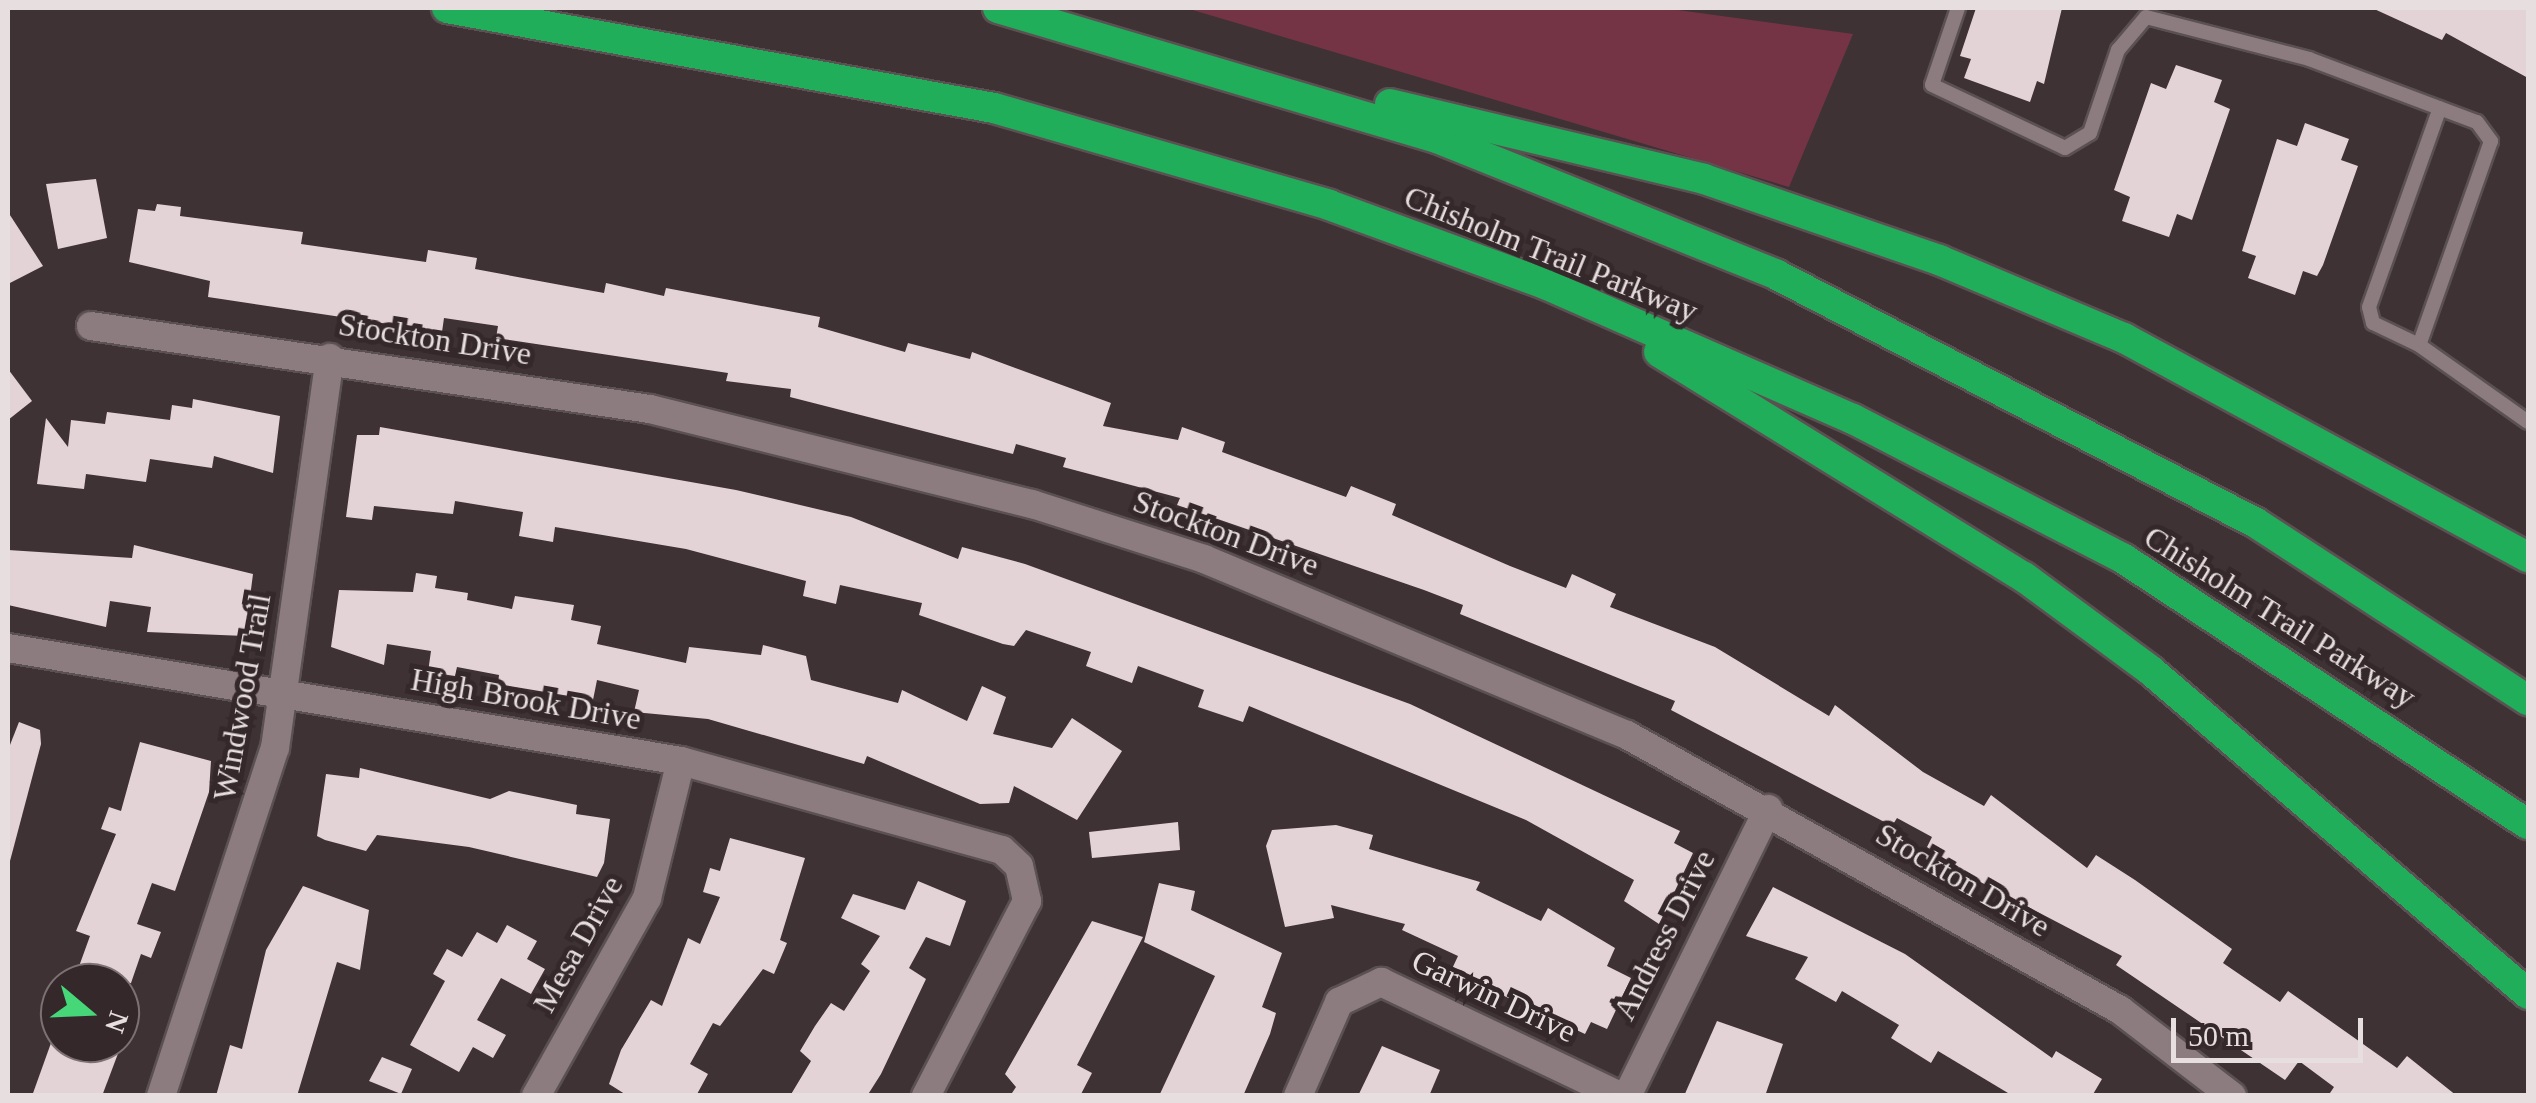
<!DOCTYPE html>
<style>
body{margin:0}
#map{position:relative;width:2536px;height:1103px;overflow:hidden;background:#3f3235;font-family:Georgia,serif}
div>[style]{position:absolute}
.green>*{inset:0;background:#753446}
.building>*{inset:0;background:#e4d3d6}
.roads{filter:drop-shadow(2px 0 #5b5153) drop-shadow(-2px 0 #5b5153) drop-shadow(0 2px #5b5153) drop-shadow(0 -2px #5b5153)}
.lane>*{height:14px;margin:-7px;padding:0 7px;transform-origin:7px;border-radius:7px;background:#8c7c7f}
.street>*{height:28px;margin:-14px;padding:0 14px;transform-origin:14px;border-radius:14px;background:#8c7c7f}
.highway>*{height:30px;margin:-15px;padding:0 15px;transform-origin:15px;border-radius:15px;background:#20ae5a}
span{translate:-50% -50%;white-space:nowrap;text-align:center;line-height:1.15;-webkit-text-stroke:10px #35282b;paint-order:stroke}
.street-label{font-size:32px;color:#e7dee0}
.frame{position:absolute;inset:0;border:10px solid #e7dee0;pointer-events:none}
.north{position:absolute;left:40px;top:963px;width:100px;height:100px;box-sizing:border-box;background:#35282b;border:2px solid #7c7173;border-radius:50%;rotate:109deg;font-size:28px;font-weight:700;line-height:40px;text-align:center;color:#e7dee0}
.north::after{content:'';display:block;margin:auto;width:35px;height:45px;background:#46d779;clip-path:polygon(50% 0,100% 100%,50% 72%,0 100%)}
.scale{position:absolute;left:2171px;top:1018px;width:192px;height:45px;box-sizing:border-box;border:5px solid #e7dee0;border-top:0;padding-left:12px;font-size:30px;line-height:35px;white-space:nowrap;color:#e7dee0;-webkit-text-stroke:8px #35282b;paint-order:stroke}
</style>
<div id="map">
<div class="green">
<i style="clip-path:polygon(1186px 8px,1663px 8px,1853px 34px,1789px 187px)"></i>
</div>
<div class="building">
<i style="clip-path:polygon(1976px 8px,2062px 8px,2044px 84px,2037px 81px,2030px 102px,1964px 78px,1971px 59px,1960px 56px)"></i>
<i style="clip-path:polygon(2372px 8px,2528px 8px,2528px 78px,2446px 33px,2442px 40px)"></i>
<i style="clip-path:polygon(2176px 65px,2222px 80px,2214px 102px,2230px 109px,2192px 220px,2177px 214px,2169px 237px,2122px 221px,2130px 197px,2114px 190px,2151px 83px,2166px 89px)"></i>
<i style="clip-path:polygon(2305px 123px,2349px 139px,2341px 160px,2358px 166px,2323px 265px,2317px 276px,2303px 271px,2295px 295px,2248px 278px,2256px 256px,2242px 251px,2277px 139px,2297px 146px)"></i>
<i style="clip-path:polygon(96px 179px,107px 238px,58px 249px,46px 184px)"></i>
<i style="clip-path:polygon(157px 204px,181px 207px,180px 216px,303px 232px,301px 244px,426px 262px,428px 250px,477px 258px,475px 269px,604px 293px,606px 283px,664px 296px,666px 288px,820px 317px,818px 327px,905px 352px,908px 343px,970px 359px,972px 352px,1111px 403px,1103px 426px,1178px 440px,1182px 427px,1225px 442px,1222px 452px,1346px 497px,1351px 486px,1396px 504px,1392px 515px,1510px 566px,1566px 588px,1572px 574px,1616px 594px,1610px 607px,1715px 647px,1829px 716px,1835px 705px,1923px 772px,1984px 806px,1991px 795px,2087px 868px,2096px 855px,2135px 880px,2232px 949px,2223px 963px,2280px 1002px,2288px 991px,2397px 1068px,2407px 1056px,2457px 1096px,2328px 1096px,2334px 1087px,2299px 1061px,2285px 1080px,2116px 965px,2122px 956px,1967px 875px,1927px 847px,1932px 837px,1897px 818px,1892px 826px,1671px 710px,1675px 701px,1460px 614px,1463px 605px,1424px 590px,1177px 505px,1180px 498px,1063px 467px,1066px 458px,1016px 444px,1013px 454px,790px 397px,791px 389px,726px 381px,728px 373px,496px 338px,498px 326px,444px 318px,442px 332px,208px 297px,210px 281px,129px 262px,138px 209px,155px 211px)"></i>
<i style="clip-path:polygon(8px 212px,43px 266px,8px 284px)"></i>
<i style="clip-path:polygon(8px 369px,32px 401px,8px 420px)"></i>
<i style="clip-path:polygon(193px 399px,280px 416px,273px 473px,214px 456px,212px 468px,150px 459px,146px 482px,86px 474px,84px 489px,37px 484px,46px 418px,68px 447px,71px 420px,105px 424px,107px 412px,170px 420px,172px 405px,192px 408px)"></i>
<i style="clip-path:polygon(380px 427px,736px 490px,851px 517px,958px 559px,962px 547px,1025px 564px,1410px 704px,1680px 831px,1674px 843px,1693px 853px,1659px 924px,1624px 901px,1634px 880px,1526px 820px,1249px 706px,1243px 722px,1198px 707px,1204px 690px,1138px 666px,1132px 683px,1086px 666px,1091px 652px,1026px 630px,1014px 646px,1003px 644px,919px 615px,922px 603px,840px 585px,836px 604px,803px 596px,806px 581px,686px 549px,555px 527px,553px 542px,519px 536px,523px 512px,455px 501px,453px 514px,374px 506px,372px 520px,346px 517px,357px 435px,379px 435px)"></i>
<i style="clip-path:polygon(134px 545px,253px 574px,245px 636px,147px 632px,151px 607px,110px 601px,106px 627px,8px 605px,8px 550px,132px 558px)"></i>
<i style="clip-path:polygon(416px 573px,437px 576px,435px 588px,468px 593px,467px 600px,512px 609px,515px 596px,574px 605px,571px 620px,601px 626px,597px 644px,686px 663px,689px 647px,761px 655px,763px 645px,806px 656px,811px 680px,898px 703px,902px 690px,967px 721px,982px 686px,1006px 697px,993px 734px,1052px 748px,1072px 718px,1122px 751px,1077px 820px,1014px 786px,1009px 803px,980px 804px,867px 756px,864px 764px,708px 719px,634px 712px,639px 690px,597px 680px,593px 700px,498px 684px,499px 675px,457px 667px,455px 676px,428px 672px,431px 651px,387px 644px,384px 665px,331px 647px,339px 590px,413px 592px)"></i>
<i style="clip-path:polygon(19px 722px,40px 730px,41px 744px,10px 861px,8px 750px)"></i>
<i style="clip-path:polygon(140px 742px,211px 761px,209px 792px,175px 891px,152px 883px,137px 924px,161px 932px,151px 958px,141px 954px,131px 983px,73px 983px,90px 936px,76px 931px,116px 834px,101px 829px,109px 807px,121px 811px)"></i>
<i style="clip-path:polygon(360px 768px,490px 799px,509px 791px,577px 805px,576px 814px,610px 819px,604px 863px,597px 877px,469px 847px,377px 835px,366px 851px,325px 840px,317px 836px,326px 774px,359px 778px)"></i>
<i style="clip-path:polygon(1178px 822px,1180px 850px,1092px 858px,1089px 832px)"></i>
<i style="clip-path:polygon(1336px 825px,1373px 835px,1369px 849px,1480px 882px,1476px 890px,1541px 921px,1548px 908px,1615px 948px,1607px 966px,1631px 978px,1607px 1029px,1591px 1022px,1585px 1034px,1451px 971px,1458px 956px,1402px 930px,1405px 924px,1331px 905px,1334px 918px,1285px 927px,1266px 846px,1272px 830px)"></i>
<i style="clip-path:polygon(730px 838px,805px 858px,780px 940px,787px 943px,774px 974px,763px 969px,720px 1026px,713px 1023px,690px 1064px,708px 1074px,696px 1096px,628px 1096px,609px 1084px,621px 1050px,651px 1000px,662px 1006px,688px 938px,700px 944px,720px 897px,703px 892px,710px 868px,720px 871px)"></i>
<i style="clip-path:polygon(918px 881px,966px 901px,950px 946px,926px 937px,909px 968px,926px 979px,881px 1074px,867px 1096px,790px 1096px,811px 1061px,800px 1051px,815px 1026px,831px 1003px,844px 1011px,870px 971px,861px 964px,880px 936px,841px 918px,853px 894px,905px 910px)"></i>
<i style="clip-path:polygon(1159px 883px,1195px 891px,1191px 910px,1282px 953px,1262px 1007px,1276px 1013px,1270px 1034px,1243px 1096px,1159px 1096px,1215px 976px,1144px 942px)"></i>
<i style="clip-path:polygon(303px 886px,369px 910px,360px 970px,337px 962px,297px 1096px,216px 1096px,230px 1045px,242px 1049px,266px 950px)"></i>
<i style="clip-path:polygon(1773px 887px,1905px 954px,2052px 1058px,2056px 1051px,2102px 1079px,2092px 1096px,2013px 1096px,1938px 1051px,1931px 1063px,1891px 1038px,1899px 1025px,1842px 991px,1836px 1002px,1795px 979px,1808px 957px,1746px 936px)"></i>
<i style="clip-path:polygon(1092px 921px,1143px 937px,1077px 1065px,1092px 1073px,1080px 1096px,1010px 1096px,1016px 1087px,1005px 1074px)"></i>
<i style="clip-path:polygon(507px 925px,537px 941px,527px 959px,545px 969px,531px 994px,501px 978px,477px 1020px,506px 1035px,493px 1058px,473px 1047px,459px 1072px,410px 1045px,445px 981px,433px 974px,447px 949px,462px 957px,477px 932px,497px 943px)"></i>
<i style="clip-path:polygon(1717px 1021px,1783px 1044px,1765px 1096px,1684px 1096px)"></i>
<i style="clip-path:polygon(51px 1043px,122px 1043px,102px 1096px,32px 1096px)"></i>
<i style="clip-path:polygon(1382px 1046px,1440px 1070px,1429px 1096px,1358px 1096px)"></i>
<i style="clip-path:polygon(382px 1057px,412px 1069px,401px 1094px,369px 1081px)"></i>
</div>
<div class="roads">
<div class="lane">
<i style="left:1958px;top:8px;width:81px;rotate:108.7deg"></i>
<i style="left:1932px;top:85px;width:147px;rotate:25.3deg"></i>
<i style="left:2065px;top:148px;width:29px;rotate:-31deg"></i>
<i style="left:2090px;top:133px;width:88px;rotate:-71.4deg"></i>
<i style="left:2118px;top:50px;width:43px;rotate:-49.7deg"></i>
<i style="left:2146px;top:17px;width:168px;rotate:14.4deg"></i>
<i style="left:2309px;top:59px;width:179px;rotate:20.6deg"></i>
<i style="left:2477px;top:122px;width:24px;rotate:54deg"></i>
<i style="left:2491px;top:141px;width:216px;rotate:109.4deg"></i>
<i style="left:2419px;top:345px;width:133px;rotate:35.2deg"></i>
<i style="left:2419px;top:345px;width:51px;rotate:-154.4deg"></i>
<i style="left:2373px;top:323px;width:16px;rotate:-104deg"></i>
<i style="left:2369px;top:307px;width:211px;rotate:-70.4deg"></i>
</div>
<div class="street">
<i style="left:91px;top:326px;width:565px;rotate:8.45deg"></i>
<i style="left:650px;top:409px;width:394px;rotate:14deg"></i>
<i style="left:1032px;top:504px;width:181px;rotate:17.7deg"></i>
<i style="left:1204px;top:559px;width:458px;rotate:22.6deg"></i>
<i style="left:1627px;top:735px;width:565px;rotate:29.15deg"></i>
<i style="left:2120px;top:1010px;width:141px;rotate:37.5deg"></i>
<i style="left:8px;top:648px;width:682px;rotate:9.53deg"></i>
<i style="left:681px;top:761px;width:333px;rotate:15.5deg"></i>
<i style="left:1002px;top:850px;width:23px;rotate:43deg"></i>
<i style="left:1019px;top:866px;width:36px;rotate:77deg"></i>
<i style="left:1027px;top:901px;width:220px;rotate:117.4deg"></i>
<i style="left:161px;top:1096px;width:366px;rotate:-71.9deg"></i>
<i style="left:275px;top:748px;width:394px;rotate:-82deg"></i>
<i style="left:536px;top:1096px;width:227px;rotate:-60.7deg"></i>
<i style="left:647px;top:898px;width:141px;rotate:-76.1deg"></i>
<i style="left:1298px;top:1096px;width:103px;rotate:-66.4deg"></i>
<i style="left:1339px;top:1002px;width:47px;rotate:-25.5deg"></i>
<i style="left:1381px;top:982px;width:265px;rotate:25.5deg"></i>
<i style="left:1627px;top:1096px;width:320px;rotate:-63.8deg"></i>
</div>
<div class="highway">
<i style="left:447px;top:8px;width:556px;rotate:10.36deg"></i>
<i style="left:994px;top:108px;width:349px;rotate:16.1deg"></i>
<i style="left:1329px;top:205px;width:230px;rotate:20.1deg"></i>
<i style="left:1545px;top:284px;width:336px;rotate:23.7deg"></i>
<i style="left:1853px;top:419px;width:305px;rotate:27.3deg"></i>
<i style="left:2124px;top:559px;width:483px;rotate:33.3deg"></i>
<i style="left:998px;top:8px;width:458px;rotate:16.5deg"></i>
<i style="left:1437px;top:138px;width:367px;rotate:21.9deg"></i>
<i style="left:1777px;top:275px;width:539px;rotate:27.37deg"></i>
<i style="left:2256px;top:523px;width:325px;rotate:33.1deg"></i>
<i style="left:1390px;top:104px;width:323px;rotate:13.4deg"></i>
<i style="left:1704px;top:179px;width:249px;rotate:19deg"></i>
<i style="left:1939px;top:260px;width:201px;rotate:22.9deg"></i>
<i style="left:2124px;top:338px;width:460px;rotate:28.5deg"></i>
<i style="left:1659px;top:352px;width:429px;rotate:31.7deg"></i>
<i style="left:2024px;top:577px;width:157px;rotate:36.4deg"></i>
<i style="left:2150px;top:670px;width:498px;rotate:40.6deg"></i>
</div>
</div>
<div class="street-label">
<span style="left:1551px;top:254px;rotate:22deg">Chisholm Trail Parkway</span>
<span style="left:435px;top:339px;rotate:9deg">Stockton Drive</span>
<span style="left:1226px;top:533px;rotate:20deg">Stockton Drive</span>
<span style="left:2280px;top:617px;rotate:32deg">Chisholm Trail Parkway</span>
<span style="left:242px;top:697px;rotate:-80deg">Windwood Trail</span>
<span style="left:526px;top:699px;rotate:10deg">High Brook Drive</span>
<span style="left:1963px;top:880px;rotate:30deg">Stockton Drive</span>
<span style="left:1664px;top:935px;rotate:-63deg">Andress Drive</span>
<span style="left:578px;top:944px;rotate:-61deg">Mesa Drive</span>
<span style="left:1494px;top:996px;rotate:25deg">Garwin Drive</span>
</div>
<div class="frame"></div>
<div class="north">N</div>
<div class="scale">50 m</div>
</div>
